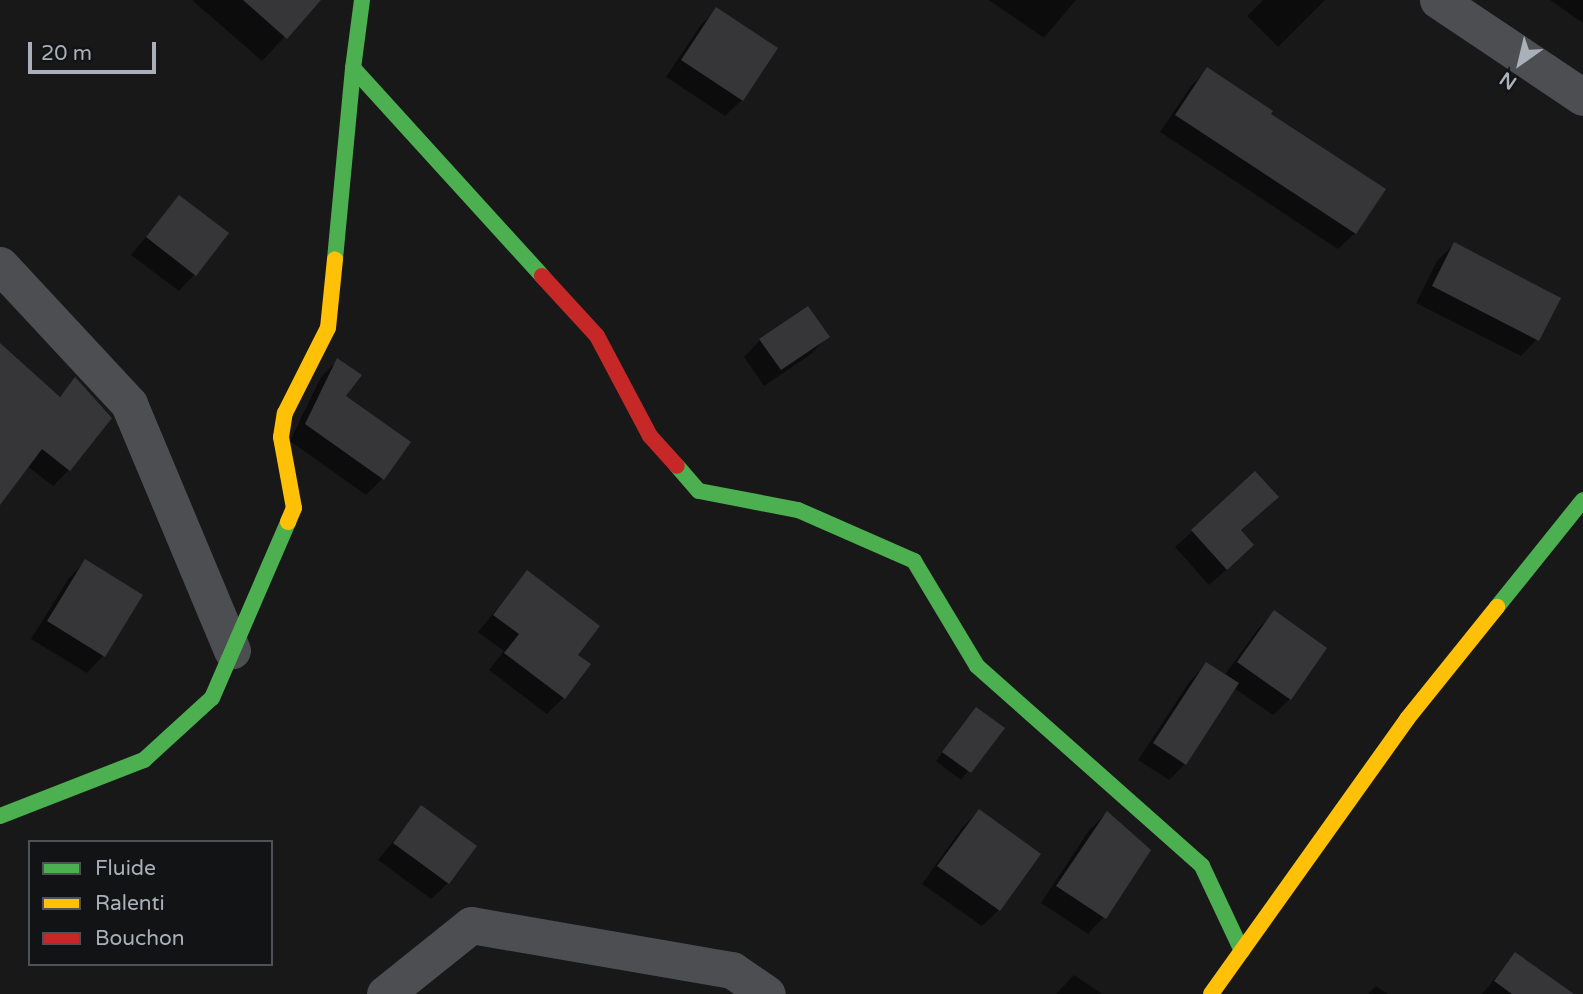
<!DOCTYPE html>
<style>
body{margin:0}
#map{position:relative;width:1583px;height:994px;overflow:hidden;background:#181819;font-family:"Varela Round",sans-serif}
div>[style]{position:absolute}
.shadow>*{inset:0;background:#0007}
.building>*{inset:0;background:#363638}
.street>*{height:37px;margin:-18.5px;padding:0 18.5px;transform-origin:18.5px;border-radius:18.5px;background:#4c4e52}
.fast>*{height:16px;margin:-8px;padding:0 8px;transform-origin:8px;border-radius:8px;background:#4caf50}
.slow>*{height:16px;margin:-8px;padding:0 8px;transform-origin:8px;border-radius:8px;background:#ffc107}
.jam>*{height:16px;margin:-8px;padding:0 8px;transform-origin:8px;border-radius:8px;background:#c62828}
span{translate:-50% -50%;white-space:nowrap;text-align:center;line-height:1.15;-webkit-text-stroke:5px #121315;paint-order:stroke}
.legend{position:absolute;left:28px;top:840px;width:245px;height:126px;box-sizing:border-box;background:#121315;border:2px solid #4e5257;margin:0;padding:9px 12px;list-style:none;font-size:21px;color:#a9b0ba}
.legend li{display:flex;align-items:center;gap:14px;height:35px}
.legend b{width:35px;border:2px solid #4e5257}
.north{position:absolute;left:1485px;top:28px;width:70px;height:70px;-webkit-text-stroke:5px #121315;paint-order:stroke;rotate:214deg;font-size:19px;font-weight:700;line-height:28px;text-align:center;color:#a9b0ba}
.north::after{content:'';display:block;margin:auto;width:24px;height:32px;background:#a9b0ba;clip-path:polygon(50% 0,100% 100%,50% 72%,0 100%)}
.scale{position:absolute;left:28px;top:42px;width:128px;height:32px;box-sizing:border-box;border:4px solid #a9b0ba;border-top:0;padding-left:9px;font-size:21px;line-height:24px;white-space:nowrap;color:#a9b0ba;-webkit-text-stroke:5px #121315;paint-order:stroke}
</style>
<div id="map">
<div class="shadow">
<i style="clip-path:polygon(192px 0,319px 0,262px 61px)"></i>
<i style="clip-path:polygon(989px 0,1076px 0,1044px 38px)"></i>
<i style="clip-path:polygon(1263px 0,1325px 0,1278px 47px,1247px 16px)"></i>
<i style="clip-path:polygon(1550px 0,1583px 0,1583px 23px)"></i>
<i style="clip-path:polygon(717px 9px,742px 100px,725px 116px,666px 77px,700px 26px)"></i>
<i style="clip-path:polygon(1207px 70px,1355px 233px,1338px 249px,1160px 132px,1191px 86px)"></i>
<i style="clip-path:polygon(179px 197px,195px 274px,179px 291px,131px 255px)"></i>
<i style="clip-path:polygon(1454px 244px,1537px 339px,1521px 356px,1416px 303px,1437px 261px)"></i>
<i style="clip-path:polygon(827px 337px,811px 354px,764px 386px,744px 357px,760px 340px)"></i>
<i style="clip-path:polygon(0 346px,58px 398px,75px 380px,69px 470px,53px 486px,27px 466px,0 499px)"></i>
<i style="clip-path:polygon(338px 360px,344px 397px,383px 478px,366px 495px,290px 441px,321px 377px)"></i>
<i style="clip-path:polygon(1255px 474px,1239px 531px,1235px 562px,1209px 585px,1175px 547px)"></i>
<i style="clip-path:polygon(86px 561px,141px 595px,103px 656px,87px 673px,31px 639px,69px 578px)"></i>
<i style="clip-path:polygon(527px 572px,576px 655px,563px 698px,547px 714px,489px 670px,504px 651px,478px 632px)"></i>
<i style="clip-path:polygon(1274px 612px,1290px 699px,1273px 715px,1234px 688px,1185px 764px,1169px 780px,1138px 760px,1190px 681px,1206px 664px,1224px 676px,1258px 629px)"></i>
<i style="clip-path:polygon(969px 717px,1002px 728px,961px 780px,936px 761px)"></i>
<i style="clip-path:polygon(421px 807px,448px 883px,431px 899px,378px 860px)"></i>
<i style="clip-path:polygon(979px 811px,999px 910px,982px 926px,922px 884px,962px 828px)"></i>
<i style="clip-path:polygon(1107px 813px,1104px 917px,1088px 934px,1041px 903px,1090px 829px)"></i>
<i style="clip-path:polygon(1515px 954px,1571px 994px,1482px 994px)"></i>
<i style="clip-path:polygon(1074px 975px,1102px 994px,1056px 994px)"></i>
<i style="clip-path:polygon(1376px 986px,1388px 994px,1368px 994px)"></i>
</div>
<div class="building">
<i style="clip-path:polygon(243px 0,321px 0,287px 39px)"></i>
<i style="clip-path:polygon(716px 7px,778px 48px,743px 101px,681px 60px)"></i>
<i style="clip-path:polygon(1207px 67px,1273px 111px,1271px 114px,1386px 189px,1356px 234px,1175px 115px)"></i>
<i style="clip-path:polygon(179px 195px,229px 233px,196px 276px,146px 237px)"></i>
<i style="clip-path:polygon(1454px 242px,1561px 298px,1539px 341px,1432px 286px)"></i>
<i style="clip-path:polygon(808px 306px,830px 337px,781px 370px,759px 339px)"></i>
<i style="clip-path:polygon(0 343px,60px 397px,75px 377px,112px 418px,70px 471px,42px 449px,0 505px)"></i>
<i style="clip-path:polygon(337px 358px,362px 375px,346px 396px,411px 442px,384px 480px,305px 424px)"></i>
<i style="clip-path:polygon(1255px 471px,1279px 497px,1241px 530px,1254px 545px,1227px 570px,1191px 530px)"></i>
<i style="clip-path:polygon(85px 559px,143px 595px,105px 657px,47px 621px)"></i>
<i style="clip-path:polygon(527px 570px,600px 626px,578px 655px,591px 664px,565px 699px,504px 653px,519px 634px,493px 615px)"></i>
<i style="clip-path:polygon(1274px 610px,1327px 648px,1291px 700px,1237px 662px)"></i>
<i style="clip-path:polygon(1206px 662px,1239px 683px,1186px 765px,1153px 743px)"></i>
<i style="clip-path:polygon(976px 707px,1005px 728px,971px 773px,942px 752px)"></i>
<i style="clip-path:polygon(421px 805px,477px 846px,449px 884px,393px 843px)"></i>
<i style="clip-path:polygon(979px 809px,1041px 854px,1000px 911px,937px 866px)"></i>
<i style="clip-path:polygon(1107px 811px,1151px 850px,1106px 919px,1056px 886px)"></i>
<i style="clip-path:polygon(1515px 952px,1574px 994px,1512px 994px,1494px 981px)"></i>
</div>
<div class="street">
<i style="left:1438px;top:0;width:174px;rotate:33.8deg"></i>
<i style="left:0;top:265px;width:190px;rotate:47.1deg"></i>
<i style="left:129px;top:404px;width:267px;rotate:67.3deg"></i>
<i style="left:385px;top:994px;width:110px;rotate:-38.7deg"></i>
<i style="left:471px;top:925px;width:265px;rotate:9.8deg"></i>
<i style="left:732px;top:970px;width:42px;rotate:34.4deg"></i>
</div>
<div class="fast">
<i style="left:362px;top:0;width:69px;rotate:97.5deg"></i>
<i style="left:353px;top:68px;width:281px;rotate:47.7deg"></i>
<i style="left:335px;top:259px;width:192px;rotate:-84.6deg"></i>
<i style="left:677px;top:466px;width:33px;rotate:49deg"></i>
<i style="left:699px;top:491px;width:101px;rotate:10.9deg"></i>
<i style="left:798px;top:510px;width:127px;rotate:23.7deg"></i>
<i style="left:914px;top:561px;width:122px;rotate:59deg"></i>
<i style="left:977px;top:666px;width:301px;rotate:41.6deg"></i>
<i style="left:1202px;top:866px;width:94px;rotate:64.8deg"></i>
<i style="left:1497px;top:607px;width:137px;rotate:-51.2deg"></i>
<i style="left:0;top:816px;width:155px;rotate:-21.3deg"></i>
<i style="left:144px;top:760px;width:92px;rotate:-42.4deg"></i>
<i style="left:212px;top:698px;width:192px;rotate:-66.6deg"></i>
</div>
<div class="slow">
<i style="left:288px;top:522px;width:15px;rotate:-67deg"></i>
<i style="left:294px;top:508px;width:72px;rotate:-100.4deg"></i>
<i style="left:281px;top:437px;width:24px;rotate:-81deg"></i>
<i style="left:285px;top:413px;width:95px;rotate:-63.2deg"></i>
<i style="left:328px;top:328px;width:69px;rotate:-84.2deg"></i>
<i style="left:1211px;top:994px;width:338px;rotate:-54.5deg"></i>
<i style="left:1407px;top:719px;width:144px;rotate:-51.2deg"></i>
</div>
<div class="jam">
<i style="left:542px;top:276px;width:81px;rotate:47.5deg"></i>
<i style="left:597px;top:336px;width:113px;rotate:62.1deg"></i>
<i style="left:650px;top:436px;width:40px;rotate:48deg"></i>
</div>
<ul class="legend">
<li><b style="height:9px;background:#4caf50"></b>Fluide</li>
<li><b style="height:9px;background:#ffc107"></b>Ralenti</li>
<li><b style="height:9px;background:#c62828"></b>Bouchon</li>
</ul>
<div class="north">N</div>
<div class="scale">20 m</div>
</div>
